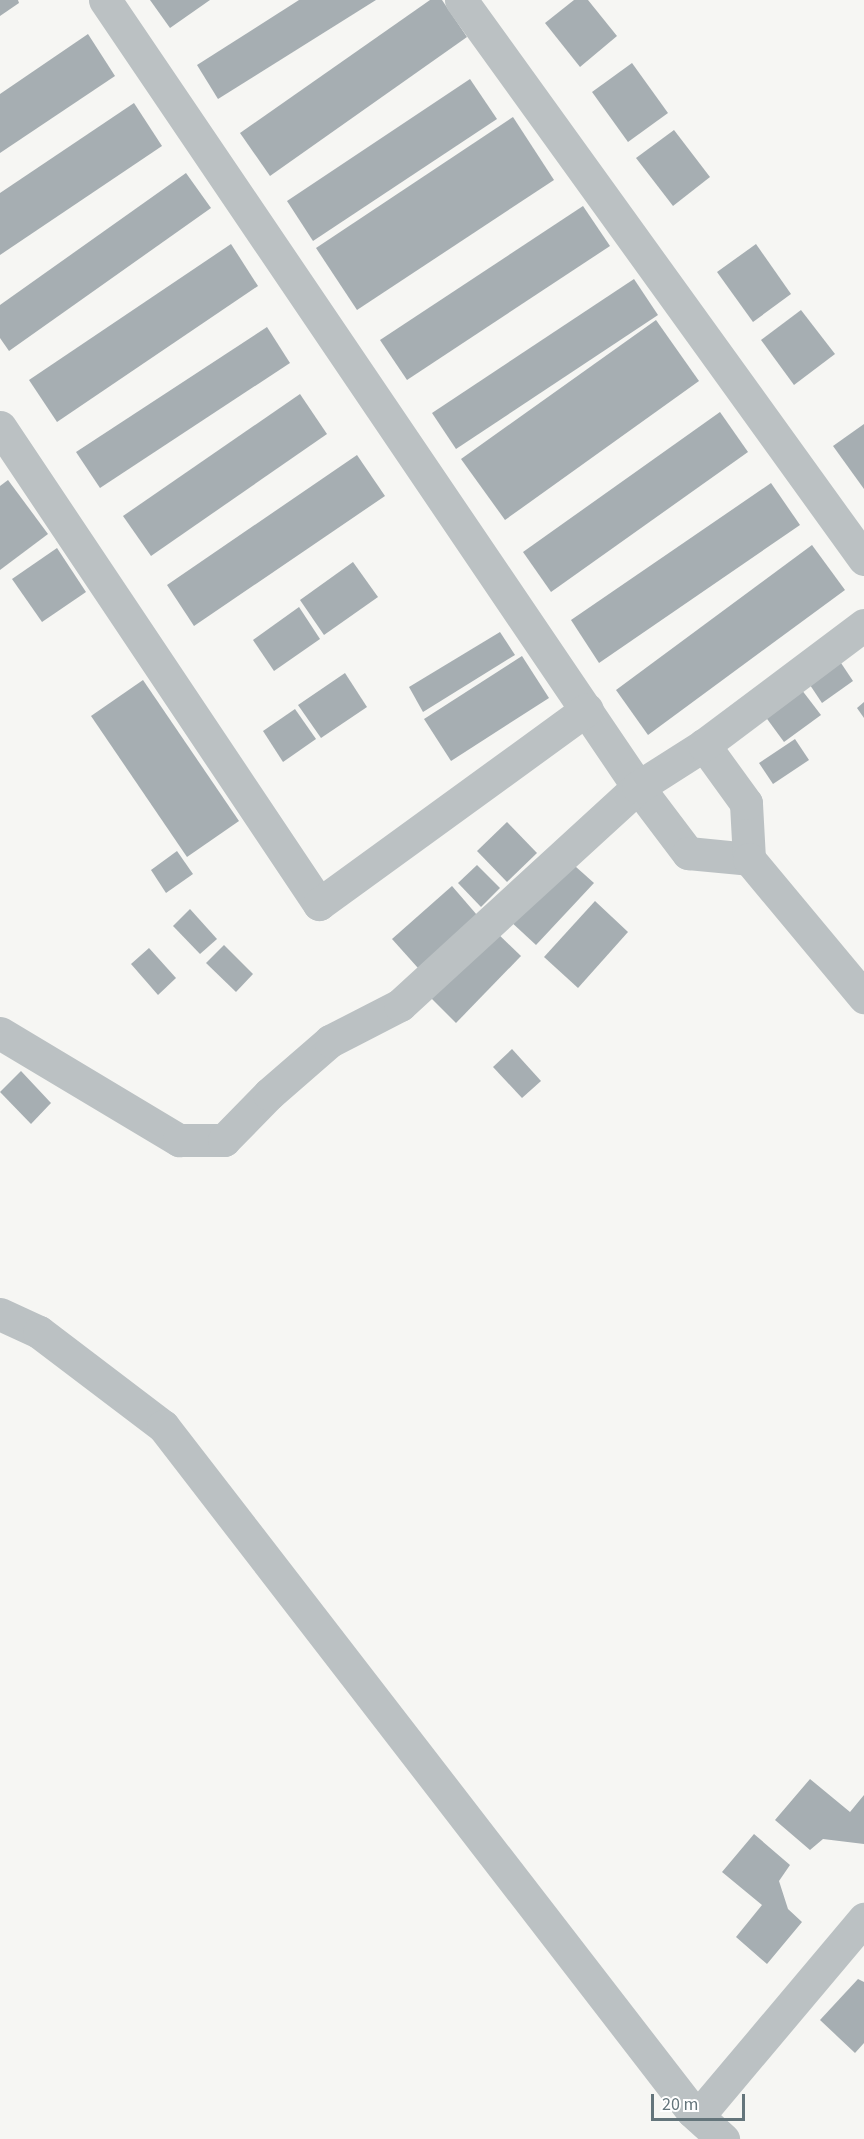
<!DOCTYPE html>
<style>
body{margin:0}
#map{position:relative;width:864px;height:2139px;overflow:hidden;background:#f6f6f3;font-family:"Source Sans 3",sans-serif}
div>[style]{position:absolute}
.building>*{inset:0;background:#a6aeb2}
.minor>*{height:33px;margin:-16.5px;padding:0 16.5px;transform-origin:16.5px;border-radius:16.5px;background:#bbc1c3}
span{translate:-50% -50%;white-space:nowrap;text-align:center;line-height:1.15;-webkit-text-stroke:6px #fff;paint-order:stroke}
.scale{position:absolute;left:651px;top:2094px;width:94px;height:27px;box-sizing:border-box;border:3px solid #64757b;border-top:0;padding-left:8px;font-size:18px;line-height:21px;white-space:nowrap;color:#64757b;-webkit-text-stroke:4px #fff;paint-order:stroke}
</style>
<div id="map">
<div class="building">
<i style="clip-path:polygon(0 0,18px 0,19px 3px,0 16px)"></i>
<i style="clip-path:polygon(150px 0,210px 0,170px 28px)"></i>
<i style="clip-path:polygon(299px 0,376px 0,218px 99px,197px 65px)"></i>
<i style="clip-path:polygon(430px 0,442px 0,467px 37px,270px 176px,240px 133px)"></i>
<i style="clip-path:polygon(574px 0,588px 0,617px 36px,580px 67px,545px 23px)"></i>
<i style="clip-path:polygon(88px 34px,115px 76px,0 153px,0 94px)"></i>
<i style="clip-path:polygon(632px 63px,668px 113px,628px 142px,592px 92px)"></i>
<i style="clip-path:polygon(470px 79px,497px 119px,313px 241px,287px 201px)"></i>
<i style="clip-path:polygon(134px 103px,162px 146px,0 255px,0 193px)"></i>
<i style="clip-path:polygon(513px 117px,554px 180px,357px 310px,316px 248px)"></i>
<i style="clip-path:polygon(674px 130px,710px 177px,673px 206px,636px 158px)"></i>
<i style="clip-path:polygon(186px 173px,211px 208px,9px 351px,0 338px,0 305px)"></i>
<i style="clip-path:polygon(583px 206px,610px 246px,407px 380px,380px 340px)"></i>
<i style="clip-path:polygon(231px 244px,258px 286px,57px 422px,29px 380px)"></i>
<i style="clip-path:polygon(756px 244px,791px 294px,753px 322px,717px 272px)"></i>
<i style="clip-path:polygon(634px 279px,658px 315px,456px 449px,432px 413px)"></i>
<i style="clip-path:polygon(801px 310px,835px 354px,794px 385px,761px 340px)"></i>
<i style="clip-path:polygon(656px 320px,699px 381px,505px 520px,461px 459px)"></i>
<i style="clip-path:polygon(267px 327px,290px 363px,100px 488px,76px 452px)"></i>
<i style="clip-path:polygon(300px 394px,327px 434px,151px 556px,123px 516px)"></i>
<i style="clip-path:polygon(720px 412px,748px 452px,551px 592px,523px 552px)"></i>
<i style="clip-path:polygon(864px 424px,864px 489px,833px 446px)"></i>
<i style="clip-path:polygon(357px 455px,385px 496px,194px 626px,167px 585px)"></i>
<i style="clip-path:polygon(8px 480px,48px 534px,0 570px,0 486px)"></i>
<i style="clip-path:polygon(771px 483px,800px 525px,599px 663px,571px 620px)"></i>
<i style="clip-path:polygon(812px 545px,845px 590px,648px 735px,616px 690px)"></i>
<i style="clip-path:polygon(57px 548px,86px 592px,42px 622px,12px 579px)"></i>
<i style="clip-path:polygon(353px 562px,378px 597px,324px 635px,300px 600px)"></i>
<i style="clip-path:polygon(299px 607px,320px 639px,274px 671px,253px 640px)"></i>
<i style="clip-path:polygon(500px 632px,515px 655px,423px 712px,409px 687px)"></i>
<i style="clip-path:polygon(522px 656px,549px 698px,451px 761px,424px 719px)"></i>
<i style="clip-path:polygon(837px 657px,853px 681px,822px 703px,806px 679px)"></i>
<i style="clip-path:polygon(345px 673px,367px 707px,321px 738px,298px 705px)"></i>
<i style="clip-path:polygon(143px 680px,239px 821px,187px 857px,91px 716px)"></i>
<i style="clip-path:polygon(798px 685px,821px 715px,784px 742px,762px 712px)"></i>
<i style="clip-path:polygon(864px 702px,864px 718px,857px 708px)"></i>
<i style="clip-path:polygon(295px 709px,316px 739px,283px 762px,263px 731px)"></i>
<i style="clip-path:polygon(795px 739px,809px 760px,773px 784px,759px 763px)"></i>
<i style="clip-path:polygon(507px 822px,537px 853px,507px 882px,477px 851px)"></i>
<i style="clip-path:polygon(177px 851px,193px 874px,166px 893px,151px 870px)"></i>
<i style="clip-path:polygon(566px 858px,594px 883px,536px 945px,509px 920px)"></i>
<i style="clip-path:polygon(477px 865px,500px 888px,481px 907px,458px 883px)"></i>
<i style="clip-path:polygon(452px 886px,477px 915px,418px 968px,392px 939px)"></i>
<i style="clip-path:polygon(595px 901px,628px 932px,578px 988px,544px 957px)"></i>
<i style="clip-path:polygon(190px 909px,217px 939px,200px 954px,173px 926px)"></i>
<i style="clip-path:polygon(493px 929px,521px 956px,456px 1023px,429px 996px)"></i>
<i style="clip-path:polygon(224px 945px,253px 974px,236px 992px,206px 963px)"></i>
<i style="clip-path:polygon(149px 948px,176px 978px,158px 995px,131px 964px)"></i>
<i style="clip-path:polygon(512px 1049px,541px 1081px,522px 1098px,493px 1067px)"></i>
<i style="clip-path:polygon(21px 1071px,51px 1103px,31px 1124px,0 1092px)"></i>
<i style="clip-path:polygon(810px 1779px,850px 1812px,864px 1795px,864px 1844px,823px 1839px,810px 1850px,775px 1820px)"></i>
<i style="clip-path:polygon(754px 1834px,790px 1865px,779px 1881px,788px 1909px,802px 1922px,767px 1964px,736px 1937px,762px 1905px,722px 1872px)"></i>
<i style="clip-path:polygon(858px 1979px,864px 1982px,864px 2043px,855px 2053px,820px 2020px)"></i>
</div>
<div class="minor">
<i style="left:105px;top:0;width:951px;rotate:55.89deg"></i>
<i style="left:638px;top:787px;width:83px;rotate:52.9deg"></i>
<i style="left:688px;top:853px;width:61px;rotate:5.6deg"></i>
<i style="left:749px;top:859px;width:56px;rotate:-93.1deg"></i>
<i style="left:746px;top:803px;width:72px;rotate:-125.9deg"></i>
<i style="left:461px;top:0;width:689px;rotate:54.21deg"></i>
<i style="left:0;top:427px;width:574px;rotate:56.23deg"></i>
<i style="left:319px;top:904px;width:331px;rotate:-36deg"></i>
<i style="left:749px;top:859px;width:180px;rotate:50.2deg"></i>
<i style="left:0;top:1033px;width:209px;rotate:30.9deg"></i>
<i style="left:179px;top:1140px;width:45px"></i>
<i style="left:224px;top:1140px;width:64px;rotate:-45.6deg"></i>
<i style="left:269px;top:1094px;width:81px;rotate:-41deg"></i>
<i style="left:330px;top:1041px;width:79px;rotate:-27.2deg"></i>
<i style="left:400px;top:1005px;width:323px;rotate:-42.5deg"></i>
<i style="left:638px;top:787px;width:78px;rotate:-32.5deg"></i>
<i style="left:704px;top:745px;width:200px;rotate:-36.9deg"></i>
<i style="left:0;top:1314px;width:43px;rotate:24.8deg"></i>
<i style="left:39px;top:1332px;width:156px;rotate:37.2deg"></i>
<i style="left:163px;top:1426px;width:865px;rotate:52.32deg"></i>
<i style="left:692px;top:2111px;width:42px;rotate:42.1deg"></i>
<i style="left:698px;top:2116px;width:258px;rotate:-49.9deg"></i>
</div>
<div class="scale">20 m</div>
</div>
